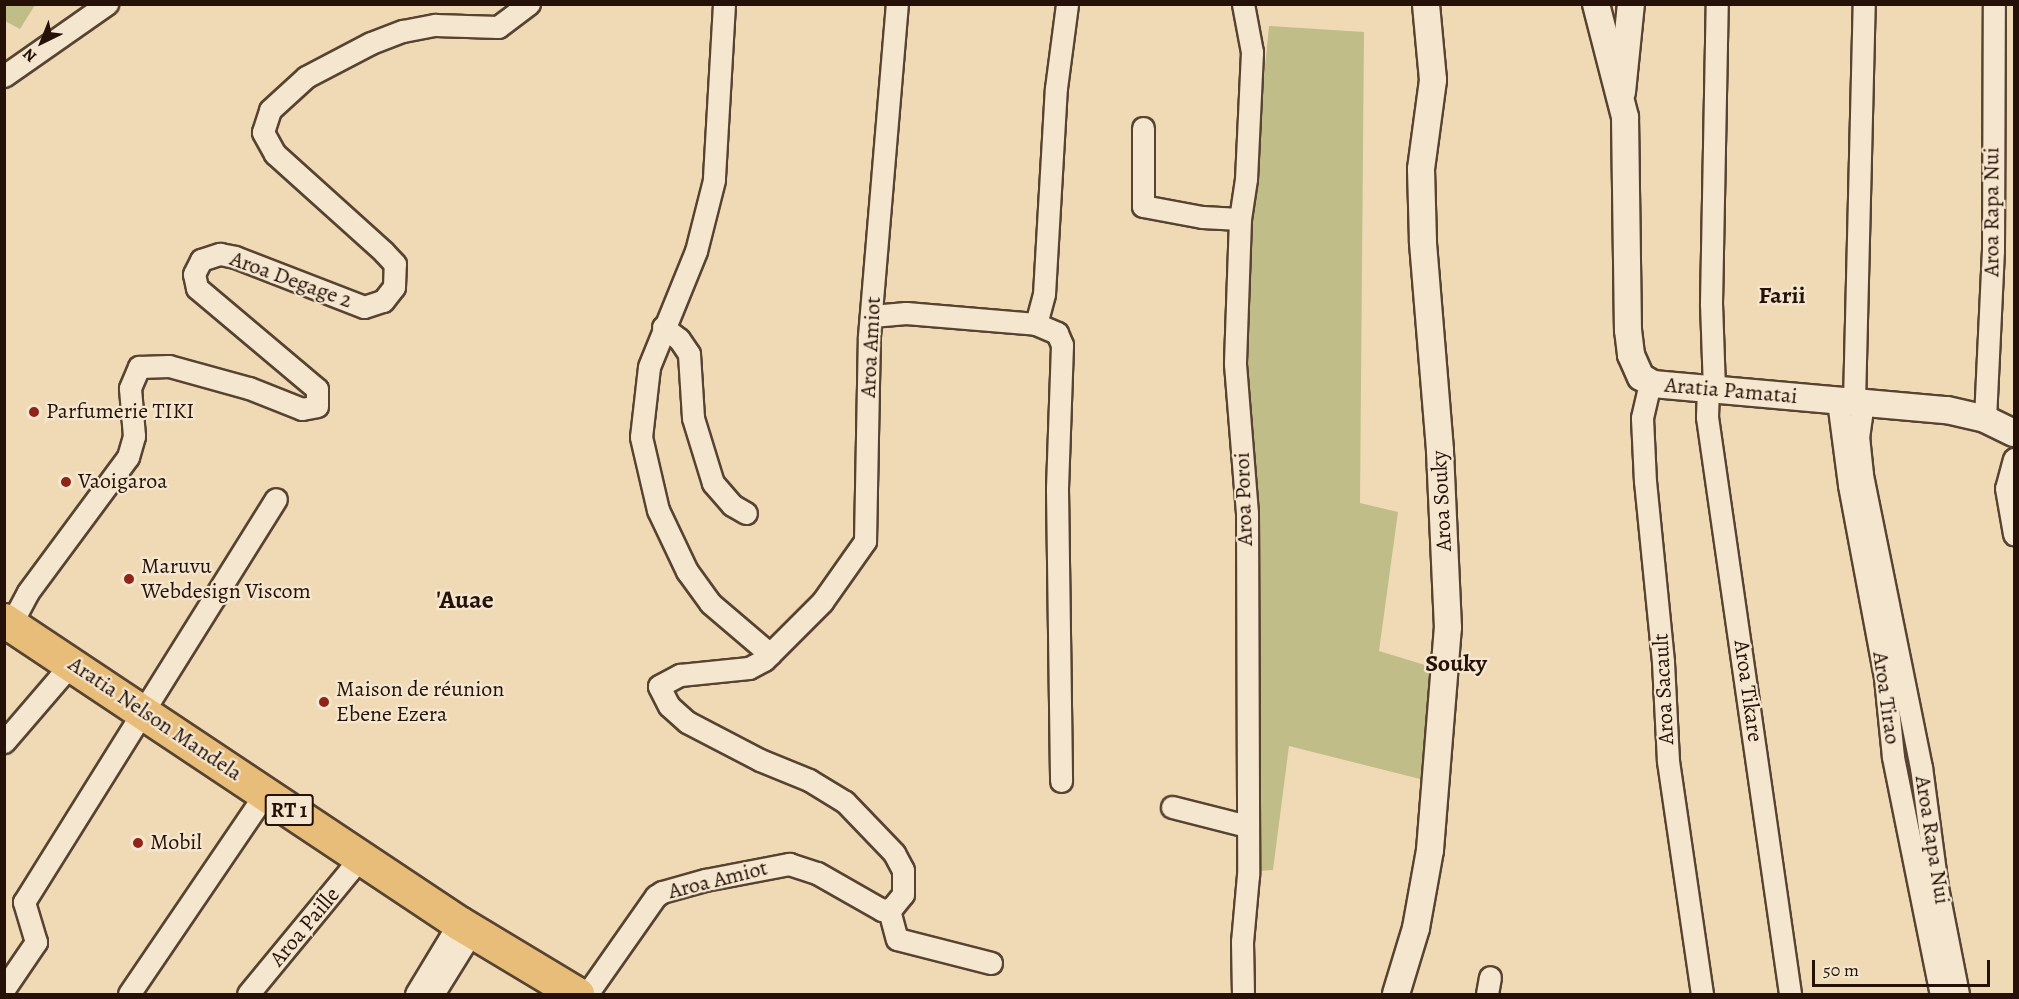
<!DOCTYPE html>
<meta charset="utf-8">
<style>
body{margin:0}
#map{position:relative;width:2019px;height:999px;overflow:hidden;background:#efdab5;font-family:Alegreya,serif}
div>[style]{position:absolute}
.green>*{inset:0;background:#c1bd88}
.roads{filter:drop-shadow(2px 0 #584332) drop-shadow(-2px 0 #584332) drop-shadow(0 2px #584332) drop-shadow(0 -2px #584332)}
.minor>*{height:21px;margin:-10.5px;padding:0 10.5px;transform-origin:10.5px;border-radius:10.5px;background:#f5e7cf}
.tertiary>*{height:26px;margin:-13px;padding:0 13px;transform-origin:13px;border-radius:13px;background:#f5e7cf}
.primary>*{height:33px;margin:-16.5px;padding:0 16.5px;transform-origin:16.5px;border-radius:16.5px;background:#e8bd7a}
.dots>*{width:16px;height:16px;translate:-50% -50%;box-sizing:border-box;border:3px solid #f5e7cf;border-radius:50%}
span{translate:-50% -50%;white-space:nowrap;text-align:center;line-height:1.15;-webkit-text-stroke:4.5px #f5e7cf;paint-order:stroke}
.shield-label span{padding:2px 4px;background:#f5e7cf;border:2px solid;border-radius:4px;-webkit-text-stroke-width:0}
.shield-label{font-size:21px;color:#251107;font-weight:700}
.street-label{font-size:22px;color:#251107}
.poi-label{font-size:22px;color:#251107}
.left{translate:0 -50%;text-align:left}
.neighbourhood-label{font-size:24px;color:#251107;font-weight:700}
.quarter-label{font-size:26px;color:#251107;font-weight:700}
.frame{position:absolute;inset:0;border:6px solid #251107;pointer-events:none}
.north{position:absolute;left:12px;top:12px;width:60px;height:60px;-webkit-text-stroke:4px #f5e7cf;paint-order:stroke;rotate:223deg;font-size:16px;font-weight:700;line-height:24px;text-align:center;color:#251107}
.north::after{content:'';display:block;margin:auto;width:21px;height:27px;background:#251107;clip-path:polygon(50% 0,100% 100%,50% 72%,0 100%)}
.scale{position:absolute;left:1812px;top:960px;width:178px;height:27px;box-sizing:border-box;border:3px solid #251107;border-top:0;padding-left:8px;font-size:18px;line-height:21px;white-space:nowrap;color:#251107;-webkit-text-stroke:4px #f5e7cf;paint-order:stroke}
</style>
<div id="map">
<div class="green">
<i style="clip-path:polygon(5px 4px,35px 4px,35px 5px,20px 29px,5px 21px)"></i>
<i style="clip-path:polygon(1269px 26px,1364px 32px,1360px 503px,1398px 512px,1379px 651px,1448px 672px,1440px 784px,1289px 746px,1273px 870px,1247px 872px,1254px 635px,1253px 459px,1246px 355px,1252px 201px)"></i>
</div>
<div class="roads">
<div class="minor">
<i style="left:724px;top:4px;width:176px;rotate:93.3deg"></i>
<i style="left:714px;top:180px;width:73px;rotate:104.2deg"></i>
<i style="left:696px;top:251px;width:125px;rotate:112.1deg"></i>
<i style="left:649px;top:367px;width:70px;rotate:96.5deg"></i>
<i style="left:641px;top:437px;width:75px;rotate:76.9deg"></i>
<i style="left:658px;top:510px;width:68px;rotate:64.6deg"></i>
<i style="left:687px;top:571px;width:39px;rotate:54deg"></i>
<i style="left:710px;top:603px;width:79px;rotate:40.4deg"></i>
<i style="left:1243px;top:4px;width:49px;rotate:79.4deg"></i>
<i style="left:1252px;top:52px;width:127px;rotate:92.7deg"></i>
<i style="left:1246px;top:179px;width:40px;rotate:98.5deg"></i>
<i style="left:1240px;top:219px;width:145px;rotate:92deg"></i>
<i style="left:1235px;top:364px;width:148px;rotate:85.4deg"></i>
<i style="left:1247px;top:512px;width:363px;rotate:89.8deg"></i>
<i style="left:1248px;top:875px;width:67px;rotate:95.1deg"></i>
<i style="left:1242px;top:942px;width:52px;rotate:88.9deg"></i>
<i style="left:4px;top:76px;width:126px;rotate:-35deg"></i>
<i style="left:1143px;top:128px;width:78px;rotate:90deg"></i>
<i style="left:1143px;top:206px;width:60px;rotate:10.6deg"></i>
<i style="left:1202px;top:217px;width:38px;rotate:3deg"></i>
<i style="left:872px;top:316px;width:34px;rotate:-5deg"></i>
<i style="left:906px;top:313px;width:130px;rotate:4.8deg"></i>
<i style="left:1036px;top:324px;width:31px;rotate:-75deg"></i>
<i style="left:1044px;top:294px;width:206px;rotate:-86.7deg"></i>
<i style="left:1056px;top:88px;width:85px;rotate:-82.5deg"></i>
<i style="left:1036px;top:324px;width:23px;rotate:23deg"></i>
<i style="left:1057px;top:333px;width:13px;rotate:67deg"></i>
<i style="left:1062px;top:345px;width:144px;rotate:92deg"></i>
<i style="left:1057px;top:489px;width:292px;rotate:89.2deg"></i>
<i style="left:663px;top:327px;width:20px;rotate:37deg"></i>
<i style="left:679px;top:339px;width:18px;rotate:56deg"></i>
<i style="left:689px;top:354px;width:64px;rotate:86.4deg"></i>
<i style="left:693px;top:418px;width:68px;rotate:72.9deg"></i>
<i style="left:713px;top:483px;width:29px;rotate:49deg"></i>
<i style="left:732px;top:505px;width:16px;rotate:30deg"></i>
<i style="left:1650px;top:383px;width:36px;rotate:103deg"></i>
<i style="left:1642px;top:418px;width:63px;rotate:87.3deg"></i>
<i style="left:1645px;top:481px;width:182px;rotate:84.3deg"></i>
<i style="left:1663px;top:662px;width:99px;rotate:87.1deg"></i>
<i style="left:1668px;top:761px;width:235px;rotate:81.7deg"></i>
<i style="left:1708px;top:388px;width:29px;rotate:92deg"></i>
<i style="left:1707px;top:417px;width:583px;rotate:81.81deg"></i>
<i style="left:1714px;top:389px;width:86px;rotate:-92deg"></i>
<i style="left:1711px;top:303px;width:299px;rotate:-88.9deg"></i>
<i style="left:1838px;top:401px;width:85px;rotate:82.5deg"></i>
<i style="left:1849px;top:485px;width:196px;rotate:79.4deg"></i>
<i style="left:1885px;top:678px;width:79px;rotate:84.2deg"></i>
<i style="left:1893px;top:757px;width:242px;rotate:78.6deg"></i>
<i style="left:1854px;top:402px;width:398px;rotate:-88.6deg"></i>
<i style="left:1863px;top:402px;width:34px;rotate:98deg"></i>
<i style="left:1858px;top:436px;width:39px;rotate:84deg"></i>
<i style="left:1862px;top:475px;width:298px;rotate:78.6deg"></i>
<i style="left:1921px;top:767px;width:121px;rotate:82.4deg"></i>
<i style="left:1937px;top:887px;width:109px;rotate:78.9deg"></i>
<i style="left:1985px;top:419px;width:168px;rotate:-87.3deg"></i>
<i style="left:1993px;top:251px;width:247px;rotate:-89.8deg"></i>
<i style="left:2014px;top:459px;width:30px;rotate:105deg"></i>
<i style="left:2006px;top:488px;width:47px;rotate:80.1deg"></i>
<i style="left:11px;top:624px;width:36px;rotate:-62deg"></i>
<i style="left:28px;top:592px;width:168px;rotate:-53.5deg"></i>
<i style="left:128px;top:457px;width:22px;rotate:-74deg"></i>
<i style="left:134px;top:436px;width:48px;rotate:-94.8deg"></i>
<i style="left:130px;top:388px;width:23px;rotate:-67deg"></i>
<i style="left:139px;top:367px;width:30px;rotate:-2deg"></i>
<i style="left:169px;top:366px;width:83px;rotate:15.4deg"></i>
<i style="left:249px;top:388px;width:57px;rotate:21.6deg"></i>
<i style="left:302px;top:409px;width:15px;rotate:-11deg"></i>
<i style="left:317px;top:406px;width:17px;rotate:-90deg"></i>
<i style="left:317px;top:389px;width:157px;rotate:-139.9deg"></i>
<i style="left:197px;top:288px;width:14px;rotate:-102deg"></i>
<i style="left:194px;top:274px;width:16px;rotate:-63deg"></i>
<i style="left:201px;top:260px;width:20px;rotate:-18deg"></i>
<i style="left:220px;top:254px;width:15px;rotate:11deg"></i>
<i style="left:235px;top:257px;width:138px;rotate:21.2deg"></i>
<i style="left:364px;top:307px;width:20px;rotate:-18deg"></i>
<i style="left:383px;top:301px;width:18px;rotate:-52deg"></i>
<i style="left:394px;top:287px;width:23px;rotate:-88deg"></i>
<i style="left:395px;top:264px;width:16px;rotate:-133deg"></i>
<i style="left:384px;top:252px;width:147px;rotate:-138deg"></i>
<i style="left:275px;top:154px;width:25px;rotate:-119deg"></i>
<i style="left:263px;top:132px;width:23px;rotate:-72deg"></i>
<i style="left:270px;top:110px;width:49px;rotate:-42.5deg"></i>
<i style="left:306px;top:77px;width:73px;rotate:-27.6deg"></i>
<i style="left:371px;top:43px;width:34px;rotate:-21deg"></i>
<i style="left:403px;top:31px;width:33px;rotate:-11deg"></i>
<i style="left:435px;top:25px;width:63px;rotate:1.8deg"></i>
<i style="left:498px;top:27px;width:39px;rotate:-37deg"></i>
<i style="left:4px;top:742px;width:104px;rotate:-49.3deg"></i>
<i style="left:1172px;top:807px;width:77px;rotate:14.2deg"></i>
<i style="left:889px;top:910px;width:30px;rotate:75deg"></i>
<i style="left:897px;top:939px;width:97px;rotate:14.3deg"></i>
<i style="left:4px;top:989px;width:57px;rotate:-55.8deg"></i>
<i style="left:36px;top:942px;width:42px;rotate:-106.7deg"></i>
<i style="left:24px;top:902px;width:475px;rotate:-58deg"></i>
<i style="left:129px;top:994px;width:242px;rotate:-55.8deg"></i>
<i style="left:248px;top:994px;width:176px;rotate:-50.5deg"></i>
<i style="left:416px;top:994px;width:83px;rotate:-58.8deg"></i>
<i style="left:433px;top:994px;width:74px;rotate:-58.2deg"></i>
<i style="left:587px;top:994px;width:120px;rotate:-54.9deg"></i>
<i style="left:656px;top:896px;width:7px;rotate:-34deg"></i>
<i style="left:662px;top:892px;width:45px;rotate:-15.6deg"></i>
<i style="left:705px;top:880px;width:86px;rotate:-10.8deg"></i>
<i style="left:789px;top:864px;width:29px;rotate:18deg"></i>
<i style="left:817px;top:873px;width:75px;rotate:29.6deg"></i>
<i style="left:882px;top:910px;width:9px;rotate:-6deg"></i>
<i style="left:891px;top:909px;width:19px;rotate:-51deg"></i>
<i style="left:903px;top:894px;width:24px;rotate:-90deg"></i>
<i style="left:903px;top:870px;width:19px;rotate:-118deg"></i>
<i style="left:894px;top:853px;width:71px;rotate:-133.9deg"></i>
<i style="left:845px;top:802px;width:42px;rotate:-148.6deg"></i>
<i style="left:809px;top:780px;width:53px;rotate:-157.8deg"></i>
<i style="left:760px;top:760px;width:82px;rotate:-152.5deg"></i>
<i style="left:687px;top:722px;width:24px;rotate:-138deg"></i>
<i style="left:669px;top:706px;width:22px;rotate:-117deg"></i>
<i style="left:659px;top:686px;width:24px;rotate:-28deg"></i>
<i style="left:680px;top:675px;width:69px;rotate:-5.8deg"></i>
<i style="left:749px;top:668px;width:17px;rotate:-28deg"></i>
<i style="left:764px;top:660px;width:82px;rotate:-45deg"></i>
<i style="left:822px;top:602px;width:75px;rotate:-54.8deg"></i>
<i style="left:865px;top:541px;width:205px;rotate:-88.9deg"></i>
<i style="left:869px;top:336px;width:333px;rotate:-85.2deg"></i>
<i style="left:1487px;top:994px;width:17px;rotate:-80deg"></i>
</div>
<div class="tertiary">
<i style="left:1596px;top:4px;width:117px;rotate:75.6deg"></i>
<i style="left:1625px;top:117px;width:213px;rotate:89.2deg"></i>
<i style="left:1628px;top:330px;width:25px;rotate:83deg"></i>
<i style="left:1631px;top:355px;width:24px;rotate:66deg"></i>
<i style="left:1641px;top:377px;width:14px;rotate:30deg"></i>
<i style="left:1653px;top:384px;width:295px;rotate:5.1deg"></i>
<i style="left:1947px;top:410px;width:39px;rotate:13deg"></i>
<i style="left:1985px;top:419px;width:32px;rotate:26deg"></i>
<i style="left:1622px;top:92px;width:88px;rotate:-84.2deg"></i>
<i style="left:1396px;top:994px;width:69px;rotate:-73.1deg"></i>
<i style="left:1416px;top:928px;width:79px;rotate:-79.8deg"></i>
<i style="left:1430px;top:850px;width:223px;rotate:-85.4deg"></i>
<i style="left:1448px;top:628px;width:178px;rotate:-92.6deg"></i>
<i style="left:1440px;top:450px;width:210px;rotate:-94.7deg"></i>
<i style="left:1423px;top:241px;width:72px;rotate:-91.6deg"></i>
<i style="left:1421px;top:169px;width:90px;rotate:-82.3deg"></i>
<i style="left:1433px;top:80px;width:76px;rotate:-95.3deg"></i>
</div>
<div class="primary">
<i style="left:4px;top:620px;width:547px;rotate:33.66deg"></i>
<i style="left:459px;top:923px;width:138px;rotate:31deg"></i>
</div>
</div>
<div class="dots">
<i style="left:34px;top:412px;background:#8f2418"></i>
<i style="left:66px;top:482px;background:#8f2418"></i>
<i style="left:129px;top:579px;background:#8f2418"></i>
<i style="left:324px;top:702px;background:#8f2418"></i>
<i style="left:138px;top:843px;background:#8f2418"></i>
</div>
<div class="shield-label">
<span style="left:289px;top:810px">RT 1</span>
</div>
<div class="street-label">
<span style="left:1992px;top:212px;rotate:-90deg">Aroa Rapa Nui</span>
<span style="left:291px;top:280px;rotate:20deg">Aroa Degage 2</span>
<span style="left:871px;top:347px;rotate:-87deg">Aroa Amiot</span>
<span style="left:1731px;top:391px;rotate:5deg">Aratia Pamatai</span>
<span style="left:1244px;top:499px;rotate:-92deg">Aroa Poroi</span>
<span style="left:1442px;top:501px;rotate:-93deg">Aroa Souky</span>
<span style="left:1664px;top:689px;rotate:-93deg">Aroa Sacault</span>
<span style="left:1748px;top:691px;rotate:82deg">Aroa Tikare</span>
<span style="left:1886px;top:698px;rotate:82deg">Aroa Tirao</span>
<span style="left:155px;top:719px;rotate:34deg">Aratia Nelson Mandela</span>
<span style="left:1932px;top:840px;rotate:81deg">Aroa Rapa Nui</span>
<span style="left:718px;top:880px;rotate:-14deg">Aroa Amiot</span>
<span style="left:305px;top:927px;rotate:-50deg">Aroa Paille</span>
</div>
<div class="poi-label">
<span class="left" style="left:46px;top:412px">Parfumerie TIKI</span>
<span class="left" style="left:78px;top:482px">Vaoigaroa</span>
<span class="left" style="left:141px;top:579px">Maruvu<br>Webdesign Viscom</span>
<span class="left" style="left:336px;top:702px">Maison de réunion<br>Ebene Ezera</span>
<span class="left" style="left:150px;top:843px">Mobil</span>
</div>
<div class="neighbourhood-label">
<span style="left:1782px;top:296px">Farii</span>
<span style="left:1456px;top:664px">Souky</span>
</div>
<div class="quarter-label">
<span style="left:465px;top:600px">'Auae</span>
</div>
<div class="frame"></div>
<div class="north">N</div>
<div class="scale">50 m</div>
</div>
